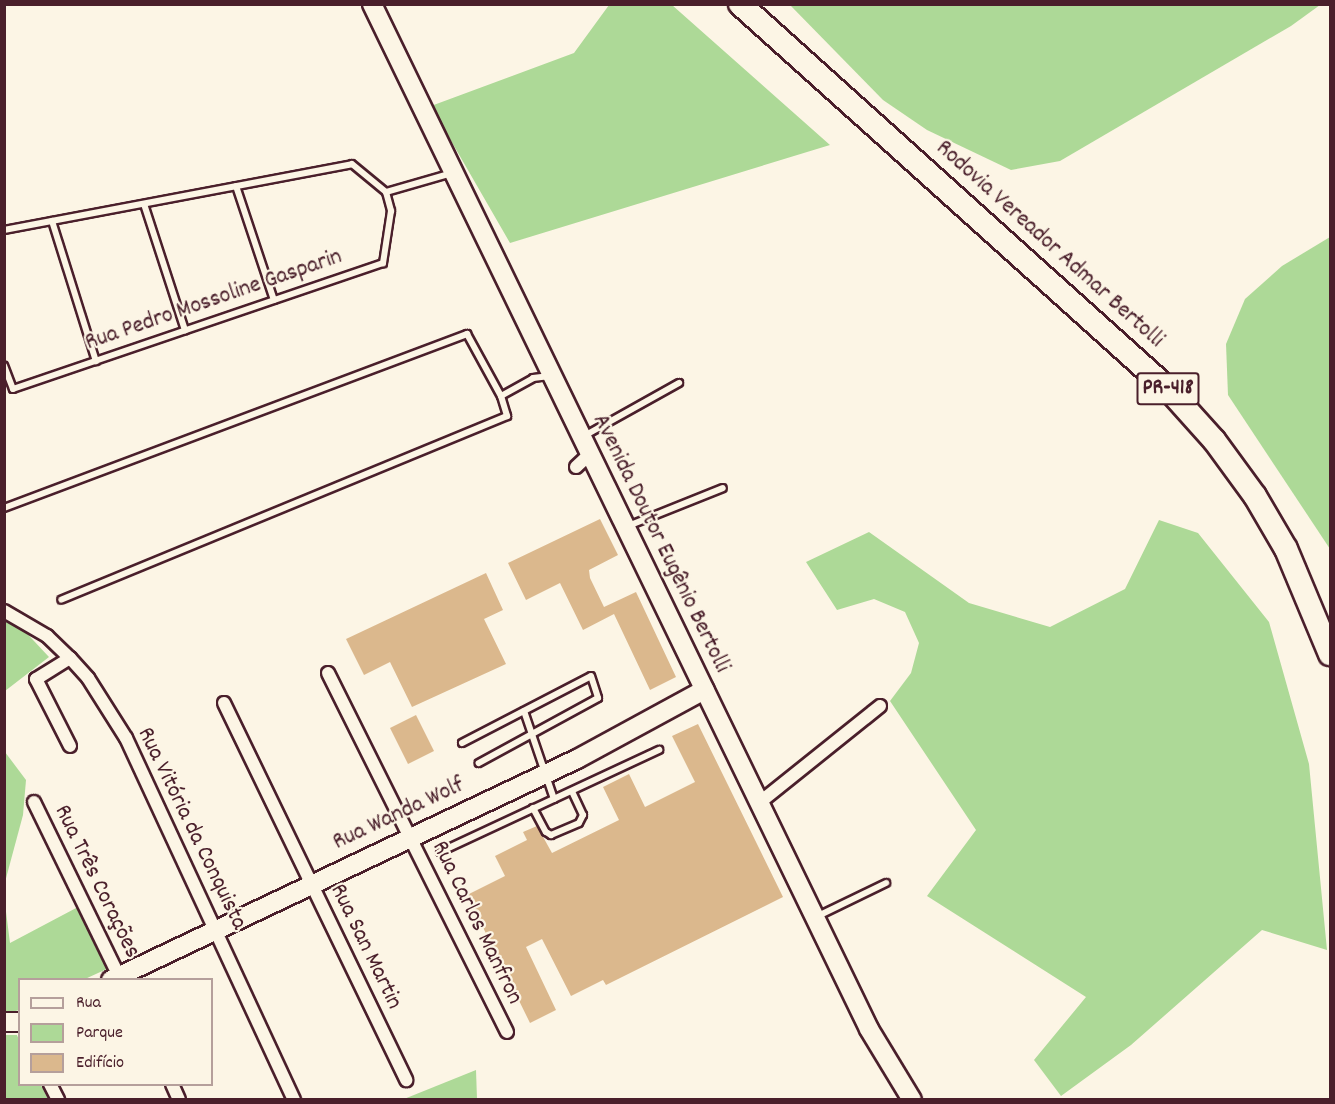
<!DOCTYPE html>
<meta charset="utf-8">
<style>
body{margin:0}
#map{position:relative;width:1335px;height:1104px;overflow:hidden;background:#fcf5e5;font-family:Dekko,sans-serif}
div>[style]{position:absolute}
.green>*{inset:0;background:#add997}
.building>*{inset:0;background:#dbb88d}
.roads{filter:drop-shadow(2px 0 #4a1f2b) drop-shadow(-2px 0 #4a1f2b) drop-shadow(0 2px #4a1f2b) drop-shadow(0 -2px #4a1f2b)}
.lane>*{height:6px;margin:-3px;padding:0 3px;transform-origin:3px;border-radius:3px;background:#fcf5e5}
.street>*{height:12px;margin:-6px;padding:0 6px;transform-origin:6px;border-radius:6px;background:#fcf5e5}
.secondary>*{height:18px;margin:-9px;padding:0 9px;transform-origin:9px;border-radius:9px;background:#fcf5e5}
.highway>*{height:22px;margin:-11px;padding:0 11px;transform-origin:11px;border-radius:11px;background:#fcf5e5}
span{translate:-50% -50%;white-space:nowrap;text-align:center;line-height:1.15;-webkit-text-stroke:4.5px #fcf5e5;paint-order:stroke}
.shield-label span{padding:2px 4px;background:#fcf5e5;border:2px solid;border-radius:4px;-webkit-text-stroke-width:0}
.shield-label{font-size:22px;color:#4a1f2b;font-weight:700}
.street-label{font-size:24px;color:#4a1f2b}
.frame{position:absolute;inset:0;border:6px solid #4a1f2b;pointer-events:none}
.legend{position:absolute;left:18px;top:978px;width:195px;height:108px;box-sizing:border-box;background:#fcf5e5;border:2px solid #b59f9b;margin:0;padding:8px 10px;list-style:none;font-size:18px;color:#4a1f2b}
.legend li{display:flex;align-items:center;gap:12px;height:30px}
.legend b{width:30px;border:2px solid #b59f9b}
</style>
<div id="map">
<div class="green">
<i style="clip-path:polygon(609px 5px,672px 5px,830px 145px,510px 243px,431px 106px,574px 53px)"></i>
<i style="clip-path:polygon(790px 5px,1320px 5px,1291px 26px,1060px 161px,1011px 170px,927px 130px,883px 100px)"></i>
<i style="clip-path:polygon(1330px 237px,1330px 549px,1228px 395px,1226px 344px,1245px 299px,1282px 266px)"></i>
<i style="clip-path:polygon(1159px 520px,1198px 533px,1269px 622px,1309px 764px,1327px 950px,1262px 930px,1131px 1045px,1061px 1096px,1034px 1060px,1086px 997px,927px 896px,976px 830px,890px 701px,911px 673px,919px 643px,905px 612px,874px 599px,837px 610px,806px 562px,869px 532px,969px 603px,1050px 627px,1125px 589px)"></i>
<i style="clip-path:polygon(5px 610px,49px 657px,5px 691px)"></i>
<i style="clip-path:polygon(5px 752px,26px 780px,23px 815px,5px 882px)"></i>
<i style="clip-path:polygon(4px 896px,10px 943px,78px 907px,109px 968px,85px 979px,20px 980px,19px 1010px,5px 1014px)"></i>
<i style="clip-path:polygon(5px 1035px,17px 1035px,19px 1040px,20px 1084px,41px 1085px,48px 1099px,5px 1099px)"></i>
<i style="clip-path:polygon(476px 1070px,477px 1099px,404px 1099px)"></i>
</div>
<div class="building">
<i style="clip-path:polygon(600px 519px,618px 555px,589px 570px,590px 578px,604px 607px,636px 592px,676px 677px,650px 690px,614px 614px,583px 630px,560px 583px,526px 600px,508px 563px)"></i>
<i style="clip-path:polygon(486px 573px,503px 610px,484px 619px,506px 664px,412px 707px,390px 662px,364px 675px,346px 639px)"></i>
<i style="clip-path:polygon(416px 715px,434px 751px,408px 764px,390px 728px)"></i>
<i style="clip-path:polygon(698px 724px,783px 897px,606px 985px,603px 980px,571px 996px,542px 939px,526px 947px,556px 1010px,530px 1023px,467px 895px,505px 876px,495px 856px,527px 840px,523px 832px,537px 826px,552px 853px,619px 820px,603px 787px,629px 774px,645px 807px,695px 782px,672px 736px)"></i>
</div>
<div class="roads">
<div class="lane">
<i style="left:236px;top:186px;width:120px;rotate:71.6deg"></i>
<i style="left:386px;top:192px;width:69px;rotate:-16.1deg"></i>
<i style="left:144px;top:204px;width:133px;rotate:72deg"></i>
<i style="left:52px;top:221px;width:147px;rotate:72.6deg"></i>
<i style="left:4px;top:230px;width:354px;rotate:-10.7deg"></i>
<i style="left:352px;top:164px;width:44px;rotate:39.5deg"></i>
<i style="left:386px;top:192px;width:20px;rotate:75deg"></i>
<i style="left:391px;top:211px;width:53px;rotate:98.7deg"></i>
<i style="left:383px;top:263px;width:391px;rotate:161.2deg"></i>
<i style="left:13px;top:389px;width:25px;rotate:-111deg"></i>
<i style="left:501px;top:396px;width:37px;rotate:-29deg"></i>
<i style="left:533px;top:378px;width:17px;rotate:-7deg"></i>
<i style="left:584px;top:436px;width:109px;rotate:-29.2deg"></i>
<i style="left:4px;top:508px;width:495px;rotate:-20.6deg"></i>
<i style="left:467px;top:334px;width:71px;rotate:61.3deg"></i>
<i style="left:501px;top:396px;width:21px;rotate:73deg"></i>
<i style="left:507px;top:416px;width:482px;rotate:157.6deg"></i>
<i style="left:628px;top:526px;width:102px;rotate:-21.8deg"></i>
<i style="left:524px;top:711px;width:93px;rotate:71.2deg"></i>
<i style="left:462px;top:743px;width:145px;rotate:-27.4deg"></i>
<i style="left:591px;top:676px;width:23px;rotate:72deg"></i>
<i style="left:598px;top:698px;width:136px;rotate:151.4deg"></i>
<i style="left:533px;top:808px;width:27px;rotate:62deg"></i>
<i style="left:546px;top:832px;width:6px;rotate:31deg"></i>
<i style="left:551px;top:835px;width:30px;rotate:-23deg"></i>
<i style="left:579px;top:823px;width:9px;rotate:-63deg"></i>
<i style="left:583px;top:815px;width:26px;rotate:-115deg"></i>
<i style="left:440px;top:852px;width:242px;rotate:-25deg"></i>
<i style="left:816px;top:917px;width:78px;rotate:-25.9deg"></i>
</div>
<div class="street">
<i style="left:576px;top:467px;width:18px;rotate:-43deg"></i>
<i style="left:4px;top:611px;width:50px;rotate:30.2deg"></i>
<i style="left:47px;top:636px;width:32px;rotate:44deg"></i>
<i style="left:70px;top:658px;width:27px;rotate:48deg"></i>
<i style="left:88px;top:678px;width:71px;rotate:57.7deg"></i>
<i style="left:126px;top:738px;width:399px;rotate:65.1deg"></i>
<i style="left:70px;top:658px;width:40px;rotate:148deg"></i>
<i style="left:36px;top:679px;width:75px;rotate:63.1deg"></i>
<i style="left:328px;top:673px;width:401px;rotate:63.5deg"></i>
<i style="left:224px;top:703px;width:419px;rotate:64.2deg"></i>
<i style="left:34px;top:802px;width:198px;rotate:64deg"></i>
<i style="left:759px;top:803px;width:155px;rotate:-38.7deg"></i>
<i style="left:50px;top:1084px;width:18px;rotate:63deg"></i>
<i style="left:172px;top:1084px;width:17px;rotate:66deg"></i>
</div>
<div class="secondary">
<i style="left:372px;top:4px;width:1139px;rotate:64.13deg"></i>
<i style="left:869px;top:1029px;width:83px;rotate:58.8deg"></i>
<i style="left:111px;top:980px;width:516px;rotate:-25.37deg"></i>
<i style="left:577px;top:759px;width:145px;rotate:-28.5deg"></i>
<i style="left:4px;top:1022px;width:16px"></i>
</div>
<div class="highway">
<i style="left:740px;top:4px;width:576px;rotate:41.97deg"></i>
<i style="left:1168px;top:389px;width:69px;rotate:48deg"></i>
<i style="left:1214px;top:440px;width:69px;rotate:53.8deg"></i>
<i style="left:1255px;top:496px;width:61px;rotate:59.7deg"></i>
<i style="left:1286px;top:549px;width:114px;rotate:67.3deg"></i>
</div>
</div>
<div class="shield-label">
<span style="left:1168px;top:389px">PR-418</span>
</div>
<div class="street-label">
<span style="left:1049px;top:245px;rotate:42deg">Rodovia Vereador Admar Bertolli</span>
<span style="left:214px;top:301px;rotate:-19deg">Rua Pedro Mossoline Gasparin</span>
<span style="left:660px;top:544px;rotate:64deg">Avenida Doutor Eugênio Bertolli</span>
<span style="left:399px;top:815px;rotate:-25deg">Rua Wanda Wolf</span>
<span style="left:191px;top:829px;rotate:64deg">Rua Vitória da Conquista</span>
<span style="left:96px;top:882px;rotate:64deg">Rua Três Corações</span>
<span style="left:476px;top:923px;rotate:64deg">Rua Carlos Manfron</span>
<span style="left:365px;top:947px;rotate:64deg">Rua San Martin</span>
</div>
<div class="frame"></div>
<ul class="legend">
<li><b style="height:8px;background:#fcf5e5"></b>Rua</li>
<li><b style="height:16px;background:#add997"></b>Parque</li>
<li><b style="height:16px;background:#dbb88d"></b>Edifício</li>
</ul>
</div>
